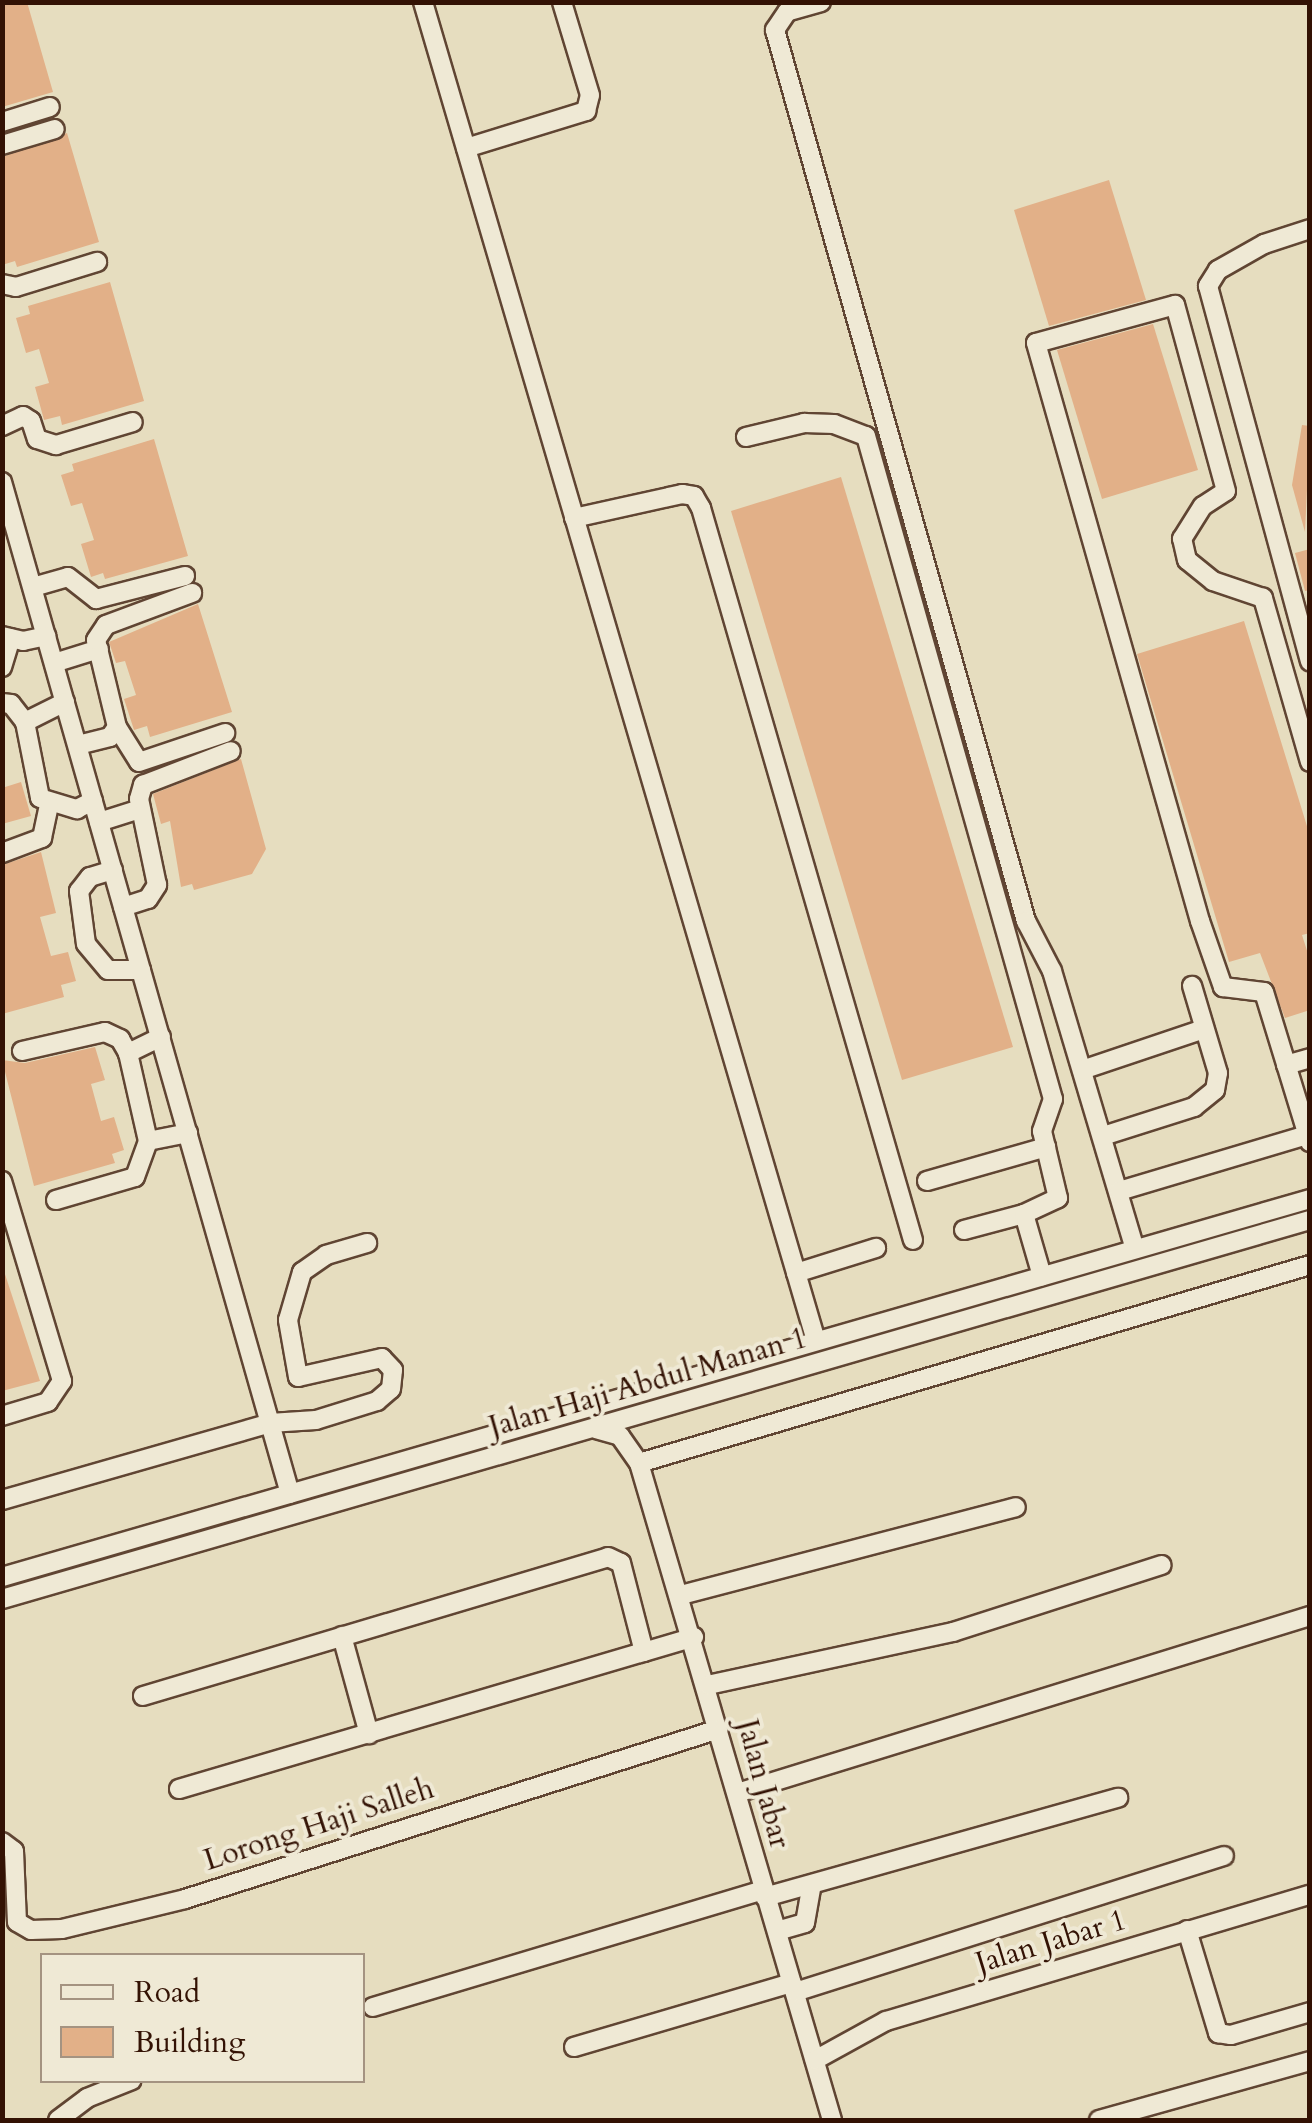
<!DOCTYPE html>
<style>
body{margin:0}
#map{position:relative;width:1312px;height:2123px;overflow:hidden;background:#e6ddbf;font-family:Cardo,serif}
div>[style]{position:absolute}
.building>*{inset:0;background:#e2b088}
.roads{filter:drop-shadow(2px 0 #604533) drop-shadow(-2px 0 #604533) drop-shadow(0 2px #604533) drop-shadow(0 -2px #604533)}
.minor>*{height:18px;margin:-9px;padding:0 9px;transform-origin:9px;border-radius:9px;background:#efe9d5}
span{translate:-50% -50%;white-space:nowrap;text-align:center;line-height:1.15;-webkit-text-stroke:8px #efe9d5;paint-order:stroke}
.street-label{font-size:30px;color:#331204}
.frame{position:absolute;inset:0;border:5px solid #331204;pointer-events:none}
.legend{position:absolute;left:40px;top:1953px;width:325px;height:130px;box-sizing:border-box;background:#efe9d5;border:2px solid #a49381;margin:0;padding:12px 18px;list-style:none;font-size:30px;color:#331204}
.legend li{display:flex;align-items:center;gap:20px;height:50px}
.legend b{width:50px;border:2px solid #a49381}
</style>
<div id="map">
<div class="building">
<i style="clip-path:polygon(2px 2px,27px 2px,53px 92px,2px 107px)"></i>
<i style="clip-path:polygon(67px 133px,99px 242px,17px 267px,15px 261px,2px 265px,2px 157px)"></i>
<i style="clip-path:polygon(1109px 180px,1146px 300px,1049px 326px,1014px 210px)"></i>
<i style="clip-path:polygon(110px 282px,144px 401px,62px 425px,60px 416px,44px 420px,35px 387px,49px 383px,39px 349px,26px 353px,16px 318px,30px 314px,28px 306px)"></i>
<i style="clip-path:polygon(1153px 324px,1198px 470px,1102px 499px,1057px 350px)"></i>
<i style="clip-path:polygon(1302px 425px,1310px 426px,1305px 532px,1292px 485px)"></i>
<i style="clip-path:polygon(154px 439px,188px 556px,105px 579px,103px 573px,91px 577px,81px 544px,94px 540px,82px 503px,71px 506px,61px 475px,74px 471px,72px 464px)"></i>
<i style="clip-path:polygon(841px 477px,1013px 1047px,902px 1080px,731px 511px)"></i>
<i style="clip-path:polygon(1310px 549px,1310px 590px,1305px 591px,1295px 553px)"></i>
<i style="clip-path:polygon(198px 604px,232px 712px,150px 737px,147px 726px,134px 730px,124px 699px,136px 695px,125px 661px,116px 663px,109px 642px)"></i>
<i style="clip-path:polygon(1244px 621px,1310px 836px,1310px 933px,1302px 935px,1310px 960px,1310px 1010px,1285px 1018px,1260px 953px,1229px 962px,1137px 654px)"></i>
<i style="clip-path:polygon(241px 759px,266px 849px,252px 874px,194px 890px,192px 884px,181px 887px,170px 821px,161px 824px,153px 794px)"></i>
<i style="clip-path:polygon(21px 782px,31px 816px,2px 824px,2px 788px)"></i>
<i style="clip-path:polygon(41px 852px,56px 913px,40px 917px,51px 956px,68px 952px,76px 981px,61px 985px,64px 997px,2px 1014px,2px 865px)"></i>
<i style="clip-path:polygon(95px 1047px,105px 1080px,91px 1084px,101px 1121px,114px 1117px,124px 1150px,112px 1154px,115px 1163px,34px 1186px,2px 1060px,25px 1063px)"></i>
<i style="clip-path:polygon(2px 1265px,40px 1381px,2px 1391px)"></i>
</div>
<div class="roads">
<div class="minor">
<i style="left:423px;top:2px;width:1395px;rotate:73.64deg"></i>
<i style="left:821px;top:2px;width:35px;rotate:164deg"></i>
<i style="left:787px;top:12px;width:22px;rotate:124deg"></i>
<i style="left:775px;top:30px;width:926px;rotate:74.27deg"></i>
<i style="left:1026px;top:921px;width:56px;rotate:62.5deg"></i>
<i style="left:1052px;top:971px;width:290px;rotate:73.4deg"></i>
<i style="left:2px;top:122px;width:50px;rotate:-17.4deg"></i>
<i style="left:2px;top:145px;width:55px;rotate:-16.8deg"></i>
<i style="left:466px;top:148px;width:126px;rotate:-17.1deg"></i>
<i style="left:586px;top:111px;width:16px;rotate:-76deg"></i>
<i style="left:590px;top:95px;width:97px;rotate:-106.8deg"></i>
<i style="left:1310px;top:229px;width:48px;rotate:161.9deg"></i>
<i style="left:1264px;top:244px;width:53px;rotate:150.5deg"></i>
<i style="left:1218px;top:270px;width:19px;rotate:122deg"></i>
<i style="left:1208px;top:286px;width:389px;rotate:74.8deg"></i>
<i style="left:2px;top:284px;width:14px;rotate:12deg"></i>
<i style="left:16px;top:287px;width:85px;rotate:-17.2deg"></i>
<i style="left:2px;top:426px;width:23px;rotate:-25deg"></i>
<i style="left:23px;top:416px;width:9px;rotate:32deg"></i>
<i style="left:31px;top:421px;width:19px;rotate:72deg"></i>
<i style="left:37px;top:439px;width:20px;rotate:18deg"></i>
<i style="left:56px;top:445px;width:80px;rotate:-16.6deg"></i>
<i style="left:746px;top:437px;width:60px;rotate:-13.6deg"></i>
<i style="left:804px;top:423px;width:30px;rotate:2deg"></i>
<i style="left:834px;top:424px;width:34px;rotate:21deg"></i>
<i style="left:866px;top:436px;width:689px;rotate:74.25deg"></i>
<i style="left:1053px;top:1099px;width:34px;rotate:109deg"></i>
<i style="left:1042px;top:1131px;width:69px;rotate:76.6deg"></i>
<i style="left:1058px;top:1198px;width:38px;rotate:155deg"></i>
<i style="left:2px;top:482px;width:1052px;rotate:74.11deg"></i>
<i style="left:574px;top:518px;width:111px;rotate:-12.5deg"></i>
<i style="left:682px;top:494px;width:12px;rotate:9deg"></i>
<i style="left:694px;top:496px;width:14px;rotate:60deg"></i>
<i style="left:701px;top:508px;width:762px;rotate:73.85deg"></i>
<i style="left:33px;top:587px;width:36px;rotate:-16deg"></i>
<i style="left:68px;top:577px;width:36px;rotate:38deg"></i>
<i style="left:96px;top:599px;width:92px;rotate:-14.5deg"></i>
<i style="left:2px;top:636px;width:22px;rotate:13deg"></i>
<i style="left:23px;top:641px;width:24px;rotate:-12deg"></i>
<i style="left:54px;top:663px;width:47px;rotate:-17.3deg"></i>
<i style="left:2px;top:667px;width:30px;rotate:-73deg"></i>
<i style="left:65px;top:702px;width:45px;rotate:153.4deg"></i>
<i style="left:25px;top:722px;width:77px;rotate:78.8deg"></i>
<i style="left:40px;top:798px;width:39px;rotate:17deg"></i>
<i style="left:77px;top:809px;width:18px;rotate:-27deg"></i>
<i style="left:2px;top:703px;width:9px;rotate:6deg"></i>
<i style="left:11px;top:704px;width:23px;rotate:52deg"></i>
<i style="left:117px;top:727px;width:41px;rotate:57.8deg"></i>
<i style="left:139px;top:762px;width:91px;rotate:-18.6deg"></i>
<i style="left:78px;top:745px;width:33px;rotate:-14deg"></i>
<i style="left:110px;top:737px;width:12px;rotate:-55deg"></i>
<i style="left:117px;top:727px;width:89px;rotate:-103.6deg"></i>
<i style="left:96px;top:640px;width:18px;rotate:-56deg"></i>
<i style="left:106px;top:625px;width:92px;rotate:-20.4deg"></i>
<i style="left:1310px;top:762px;width:171px;rotate:-106deg"></i>
<i style="left:1263px;top:598px;width:53px;rotate:-161.2deg"></i>
<i style="left:1213px;top:581px;width:33px;rotate:-141deg"></i>
<i style="left:1187px;top:560px;width:22px;rotate:-103deg"></i>
<i style="left:1182px;top:539px;width:39px;rotate:-58deg"></i>
<i style="left:1203px;top:506px;width:27px;rotate:-33deg"></i>
<i style="left:1226px;top:491px;width:193px;rotate:-105.3deg"></i>
<i style="left:1175px;top:305px;width:144px;rotate:164.7deg"></i>
<i style="left:1036px;top:343px;width:601px;rotate:74.16deg"></i>
<i style="left:1200px;top:921px;width:70px;rotate:70.8deg"></i>
<i style="left:1223px;top:987px;width:41px;rotate:7deg"></i>
<i style="left:1264px;top:992px;width:157px;rotate:73deg"></i>
<i style="left:99px;top:822px;width:43px;rotate:-17.6deg"></i>
<i style="left:2px;top:853px;width:43px;rotate:-20.6deg"></i>
<i style="left:42px;top:838px;width:34px;rotate:-78deg"></i>
<i style="left:113px;top:870px;width:24px;rotate:163deg"></i>
<i style="left:90px;top:877px;width:18px;rotate:128deg"></i>
<i style="left:79px;top:891px;width:53px;rotate:82.5deg"></i>
<i style="left:86px;top:944px;width:34px;rotate:50deg"></i>
<i style="left:108px;top:970px;width:33px"></i>
<i style="left:123px;top:907px;width:26px;rotate:-18deg"></i>
<i style="left:148px;top:899px;width:17px;rotate:-57deg"></i>
<i style="left:157px;top:885px;width:88px;rotate:-101.8deg"></i>
<i style="left:139px;top:799px;width:15px;rotate:-74deg"></i>
<i style="left:143px;top:785px;width:94px;rotate:-21.1deg"></i>
<i style="left:161px;top:1037px;width:37px;rotate:154deg"></i>
<i style="left:128px;top:1053px;width:90px;rotate:77.2deg"></i>
<i style="left:148px;top:1141px;width:41px;rotate:-11.3deg"></i>
<i style="left:22px;top:1051px;width:85px;rotate:-12.9deg"></i>
<i style="left:105px;top:1032px;width:17px;rotate:25deg"></i>
<i style="left:120px;top:1039px;width:16px;rotate:60deg"></i>
<i style="left:1286px;top:1065px;width:25px;rotate:-16deg"></i>
<i style="left:1082px;top:1070px;width:129px;rotate:-18.6deg"></i>
<i style="left:1103px;top:1136px;width:96px;rotate:-17.7deg"></i>
<i style="left:1194px;top:1107px;width:27px;rotate:-39deg"></i>
<i style="left:1215px;top:1090px;width:17px;rotate:-80deg"></i>
<i style="left:1218px;top:1073px;width:91px;rotate:-106.6deg"></i>
<i style="left:2px;top:1181px;width:209px;rotate:73.3deg"></i>
<i style="left:62px;top:1381px;width:25px;rotate:124deg"></i>
<i style="left:48px;top:1402px;width:48px;rotate:163.1deg"></i>
<i style="left:927px;top:1181px;width:124px;rotate:-15.9deg"></i>
<i style="left:1119px;top:1191px;width:199px;rotate:-16.6deg"></i>
<i style="left:56px;top:1200px;width:82px;rotate:-16.2deg"></i>
<i style="left:135px;top:1177px;width:38px;rotate:-70deg"></i>
<i style="left:964px;top:1230px;width:62px;rotate:-14.9deg"></i>
<i style="left:1024px;top:1214px;width:65px;rotate:73.8deg"></i>
<i style="left:796px;top:1273px;width:84px;rotate:-17.4deg"></i>
<i style="left:596px;top:1429px;width:25px;rotate:16deg"></i>
<i style="left:620px;top:1436px;width:33px;rotate:55deg"></i>
<i style="left:639px;top:1463px;width:685px;rotate:73.63deg"></i>
<i style="left:639px;top:1463px;width:700px;rotate:-16.44deg"></i>
<i style="left:2px;top:1500px;width:279px;rotate:-16deg"></i>
<i style="left:270px;top:1423px;width:46px;rotate:-3.7deg"></i>
<i style="left:316px;top:1420px;width:64px;rotate:-17.3deg"></i>
<i style="left:377px;top:1401px;width:18px;rotate:-41deg"></i>
<i style="left:391px;top:1389px;width:19px;rotate:-84deg"></i>
<i style="left:393px;top:1370px;width:16px;rotate:-133deg"></i>
<i style="left:382px;top:1358px;width:86px;rotate:167.3deg"></i>
<i style="left:298px;top:1377px;width:58px;rotate:-100deg"></i>
<i style="left:288px;top:1320px;width:50px;rotate:-73.7deg"></i>
<i style="left:302px;top:1272px;width:29px;rotate:-35deg"></i>
<i style="left:326px;top:1255px;width:43px;rotate:-16.3deg"></i>
<i style="left:2px;top:1577px;width:1362px;rotate:-16.12deg"></i>
<i style="left:681px;top:1595px;width:346px;rotate:-14.7deg"></i>
<i style="left:2px;top:1599px;width:1362px;rotate:-16.16deg"></i>
<i style="left:342px;top:1636px;width:102px;rotate:74.6deg"></i>
<i style="left:708px;top:1685px;width:251px;rotate:-12.2deg"></i>
<i style="left:953px;top:1632px;width:219px;rotate:-17.8deg"></i>
<i style="left:143px;top:1696px;width:485px;rotate:-16.6deg"></i>
<i style="left:608px;top:1557px;width:14px;rotate:25deg"></i>
<i style="left:621px;top:1563px;width:92px;rotate:75.5deg"></i>
<i style="left:179px;top:1789px;width:537px;rotate:-16.44deg"></i>
<i style="left:737px;top:1793px;width:600px;rotate:-17.17deg"></i>
<i style="left:2px;top:1842px;width:15px;rotate:37deg"></i>
<i style="left:14px;top:1851px;width:71px;rotate:87.6deg"></i>
<i style="left:17px;top:1922px;width:16px;rotate:30deg"></i>
<i style="left:31px;top:1930px;width:31px;rotate:-2deg"></i>
<i style="left:62px;top:1929px;width:127px;rotate:-13.7deg"></i>
<i style="left:185px;top:1899px;width:560px;rotate:-17.66deg"></i>
<i style="left:765px;top:1897px;width:367px;rotate:-15.7deg"></i>
<i style="left:1187px;top:1930px;width:108px;rotate:73.2deg"></i>
<i style="left:1218px;top:2033px;width:13px;rotate:9deg"></i>
<i style="left:1231px;top:2035px;width:82px;rotate:-16.2deg"></i>
<i style="left:777px;top:1931px;width:29px;rotate:-16deg"></i>
<i style="left:805px;top:1923px;width:39px;rotate:-80deg"></i>
<i style="left:795px;top:1992px;width:450px;rotate:-17.6deg"></i>
<i style="left:373px;top:2007px;width:408px;rotate:-16.7deg"></i>
<i style="left:574px;top:2047px;width:227px;rotate:-16.4deg"></i>
<i style="left:815px;top:2060px;width:81px;rotate:-28.8deg"></i>
<i style="left:886px;top:2021px;width:442px;rotate:-16.6deg"></i>
<i style="left:58px;top:2120px;width:36px;rotate:-37deg"></i>
<i style="left:87px;top:2098px;width:48px;rotate:-21.8deg"></i>
<i style="left:1099px;top:2120px;width:219px;rotate:-15.6deg"></i>
</div>
</div>
<div class="street-label">
<span style="left:648px;top:1383px;rotate:-16deg">Jalan Haji Abdul Manan 1</span>
<span style="left:763px;top:1784px;rotate:75deg">Jalan Jabar</span>
<span style="left:319px;top:1825px;rotate:-18deg">Lorong Haji Salleh</span>
<span style="left:1051px;top:1942px;rotate:-17deg">Jalan Jabar 1</span>
</div>
<div class="frame"></div>
<ul class="legend">
<li><b style="height:12px;background:#efe9d5"></b>Road</li>
<li><b style="height:28px;background:#e2b088"></b>Building</li>
</ul>
</div>
